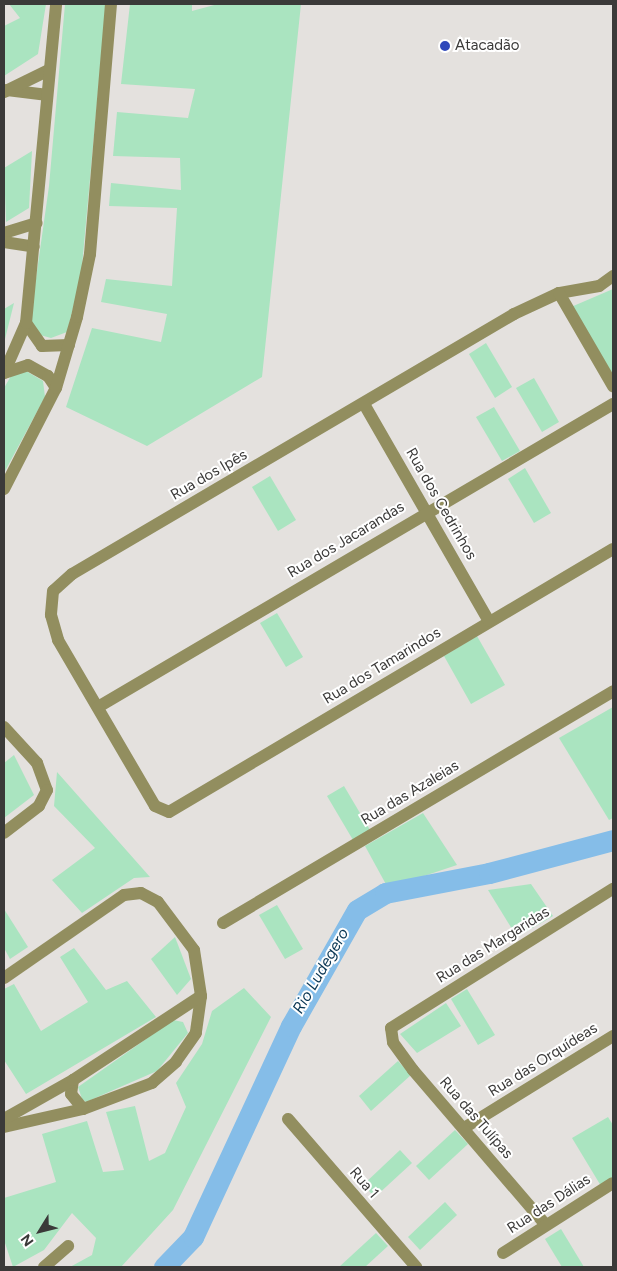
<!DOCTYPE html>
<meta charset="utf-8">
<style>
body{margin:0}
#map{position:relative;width:617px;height:1271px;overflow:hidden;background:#e4e1de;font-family:Figtree,sans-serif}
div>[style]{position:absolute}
.green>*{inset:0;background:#aae4c0}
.river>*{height:21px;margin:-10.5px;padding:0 10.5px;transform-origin:10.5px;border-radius:10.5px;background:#85bde8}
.minor>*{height:12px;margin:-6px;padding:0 6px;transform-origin:6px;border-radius:6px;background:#928e5f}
.dots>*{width:14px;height:14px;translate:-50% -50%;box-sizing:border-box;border:2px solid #fff;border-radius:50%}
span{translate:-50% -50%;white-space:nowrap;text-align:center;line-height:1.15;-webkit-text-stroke:4px #fff;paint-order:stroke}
.poi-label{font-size:15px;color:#3b3a39}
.left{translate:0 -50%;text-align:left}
.street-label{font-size:15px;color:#3b3a39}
.water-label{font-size:16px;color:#093653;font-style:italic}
.frame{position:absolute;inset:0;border:5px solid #3b3a39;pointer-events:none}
.north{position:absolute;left:15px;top:1206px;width:50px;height:50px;-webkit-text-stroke:4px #fff;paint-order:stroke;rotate:234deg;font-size:14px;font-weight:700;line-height:20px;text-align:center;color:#3b3a39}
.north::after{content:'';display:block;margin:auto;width:18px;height:22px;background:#3b3a39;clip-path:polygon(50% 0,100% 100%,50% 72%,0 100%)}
</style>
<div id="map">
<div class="green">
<i style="clip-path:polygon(9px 4px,46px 4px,38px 54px,4px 76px,4px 26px,20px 18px)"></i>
<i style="clip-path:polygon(65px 4px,106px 4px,81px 277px,67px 332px,51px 338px,40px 335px,30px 321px,49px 186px)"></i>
<i style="clip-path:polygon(130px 4px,192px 4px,192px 11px,218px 4px,301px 4px,262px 377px,147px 446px,66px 407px,92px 328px,161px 342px,167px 314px,101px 302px,106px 279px,172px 286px,177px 208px,109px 206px,111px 183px,181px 190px,180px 158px,113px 156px,117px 112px,188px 118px,195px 89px,121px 84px)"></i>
<i style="clip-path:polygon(32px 151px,29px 208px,6px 222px,4px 168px)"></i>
<i style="clip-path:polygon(613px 289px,613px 375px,571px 307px)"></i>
<i style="clip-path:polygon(14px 303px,4px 343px,4px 309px)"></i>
<i style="clip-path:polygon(486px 343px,512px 387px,495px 398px,469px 354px)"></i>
<i style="clip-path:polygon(26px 371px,43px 381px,45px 397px,4px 473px,4px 388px,11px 376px)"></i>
<i style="clip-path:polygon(534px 378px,559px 422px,542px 432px,516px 388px)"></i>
<i style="clip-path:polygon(494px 407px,520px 451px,502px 461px,476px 417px)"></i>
<i style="clip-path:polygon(525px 468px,551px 513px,534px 523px,508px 479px)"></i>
<i style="clip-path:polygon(270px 476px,296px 520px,278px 531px,252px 487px)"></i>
<i style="clip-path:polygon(277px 613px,303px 657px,286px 667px,260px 623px)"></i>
<i style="clip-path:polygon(477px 636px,505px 685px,471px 704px,444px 656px)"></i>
<i style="clip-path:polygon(613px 707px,613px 818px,609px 820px,559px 738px)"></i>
<i style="clip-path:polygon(14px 755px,34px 795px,4px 818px,4px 763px)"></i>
<i style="clip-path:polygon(57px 772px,150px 877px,134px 878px,82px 913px,52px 880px,95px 848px,54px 806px)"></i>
<i style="clip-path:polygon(344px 786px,370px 830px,353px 840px,327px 796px)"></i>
<i style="clip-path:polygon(423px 813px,457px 865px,388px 888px,365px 846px)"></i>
<i style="clip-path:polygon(531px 884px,553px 916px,517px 937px,488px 890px)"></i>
<i style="clip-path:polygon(277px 905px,303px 949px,285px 959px,259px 915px)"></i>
<i style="clip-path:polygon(4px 909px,28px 947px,10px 959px,4px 948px)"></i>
<i style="clip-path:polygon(175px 937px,191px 979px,177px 995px,151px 959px)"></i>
<i style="clip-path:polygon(74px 948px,106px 990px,127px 981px,156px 1017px,26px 1094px,4px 1060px,4px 989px,14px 984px,41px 1031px,88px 1002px,60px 957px)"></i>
<i style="clip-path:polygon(244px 988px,271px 1017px,173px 1210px,121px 1267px,70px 1267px,92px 1255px,96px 1238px,72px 1213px,44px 1250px,13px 1267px,4px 1240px,4px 1198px,56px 1182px,42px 1134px,87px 1121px,103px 1172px,124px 1170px,106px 1112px,135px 1106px,149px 1161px,165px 1153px,186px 1107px,176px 1083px,202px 1044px,212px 1011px)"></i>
<i style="clip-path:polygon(467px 989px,495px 1035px,478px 1045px,451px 999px)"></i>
<i style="clip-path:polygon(446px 1003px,461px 1026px,417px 1053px,400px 1034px)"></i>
<i style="clip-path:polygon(173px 1020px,183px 1022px,188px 1033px,157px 1071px,86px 1102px,82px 1099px,78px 1087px)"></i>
<i style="clip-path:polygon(398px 1061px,411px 1075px,371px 1111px,359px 1096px)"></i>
<i style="clip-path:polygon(608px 1117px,613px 1125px,613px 1179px,601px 1186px,572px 1138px)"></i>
<i style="clip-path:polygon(455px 1130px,468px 1144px,429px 1180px,416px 1166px)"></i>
<i style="clip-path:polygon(400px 1150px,412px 1163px,375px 1197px,363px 1185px)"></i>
<i style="clip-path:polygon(445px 1202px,457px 1215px,420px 1250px,408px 1237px)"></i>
<i style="clip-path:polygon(561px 1229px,584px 1267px,562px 1267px,545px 1239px)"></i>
<i style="clip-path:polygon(376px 1233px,388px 1246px,365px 1267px,339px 1267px)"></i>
</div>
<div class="river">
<i style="left:164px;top:1267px;width:42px;rotate:-46deg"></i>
<i style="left:193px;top:1237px;width:233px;rotate:-65.1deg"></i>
<i style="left:291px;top:1026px;width:133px;rotate:-60.4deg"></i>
<i style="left:357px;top:910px;width:33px;rotate:-31deg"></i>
<i style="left:385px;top:893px;width:106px;rotate:-10.9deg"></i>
<i style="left:489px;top:873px;width:128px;rotate:-14.9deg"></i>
</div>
<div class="minor">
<i style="left:7px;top:90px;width:39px;rotate:7deg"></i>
<i style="left:4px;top:92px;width:50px;rotate:-26.1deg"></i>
<i style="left:4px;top:233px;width:34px;rotate:-17deg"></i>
<i style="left:4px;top:242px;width:30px;rotate:9deg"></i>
<i style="left:613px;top:276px;width:17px;rotate:144deg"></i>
<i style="left:599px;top:286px;width:41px;rotate:170.1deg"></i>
<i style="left:559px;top:293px;width:50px;rotate:155deg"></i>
<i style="left:514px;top:314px;width:513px;rotate:149.53deg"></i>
<i style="left:72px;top:574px;width:25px;rotate:138deg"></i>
<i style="left:53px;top:591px;width:24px;rotate:95deg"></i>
<i style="left:51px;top:615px;width:26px;rotate:74deg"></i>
<i style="left:58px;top:640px;width:192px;rotate:59.7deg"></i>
<i style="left:155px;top:806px;width:15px;rotate:23deg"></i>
<i style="left:169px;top:812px;width:516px;rotate:-30.64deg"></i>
<i style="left:559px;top:293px;width:108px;rotate:59.9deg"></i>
<i style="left:26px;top:323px;width:28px;rotate:55deg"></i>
<i style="left:42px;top:346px;width:27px;rotate:-2deg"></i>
<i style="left:4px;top:373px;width:55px;rotate:-66.3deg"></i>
<i style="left:26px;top:323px;width:320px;rotate:-84.6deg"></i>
<i style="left:4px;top:373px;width:25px;rotate:-18deg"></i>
<i style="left:28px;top:365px;width:23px;rotate:29deg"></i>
<i style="left:48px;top:376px;width:14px;rotate:56deg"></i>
<i style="left:364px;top:404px;width:250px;rotate:60.1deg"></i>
<i style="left:4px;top:489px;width:114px;rotate:-62.8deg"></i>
<i style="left:56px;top:388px;width:74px;rotate:-73.5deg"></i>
<i style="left:77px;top:317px;width:64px;rotate:-78.3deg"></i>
<i style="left:90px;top:254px;width:251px;rotate:-85.2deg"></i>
<i style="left:98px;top:707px;width:598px;rotate:-30.47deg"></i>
<i style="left:4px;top:727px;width:49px;rotate:47.5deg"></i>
<i style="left:37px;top:763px;width:29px;rotate:70deg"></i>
<i style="left:47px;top:790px;width:18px;rotate:117deg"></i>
<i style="left:39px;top:806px;width:44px;rotate:142.4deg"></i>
<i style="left:223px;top:923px;width:454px;rotate:-30.7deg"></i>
<i style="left:4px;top:978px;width:146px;rotate:-34.7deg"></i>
<i style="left:124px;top:895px;width:17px;rotate:-7deg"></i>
<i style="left:141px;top:893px;width:19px;rotate:28deg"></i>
<i style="left:158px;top:902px;width:60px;rotate:53.1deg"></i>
<i style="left:194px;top:950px;width:47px;rotate:81.3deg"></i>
<i style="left:201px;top:996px;width:37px;rotate:98deg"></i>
<i style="left:196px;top:1033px;width:35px;rotate:125deg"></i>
<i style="left:176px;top:1062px;width:32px;rotate:139deg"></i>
<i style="left:152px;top:1083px;width:74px;rotate:159.4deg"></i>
<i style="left:83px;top:1109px;width:81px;rotate:167.2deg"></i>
<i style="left:73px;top:1080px;width:14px;rotate:98deg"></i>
<i style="left:71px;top:1094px;width:19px;rotate:51deg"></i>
<i style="left:4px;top:1119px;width:79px;rotate:-29.5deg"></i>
<i style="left:73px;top:1080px;width:153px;rotate:-33.3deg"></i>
<i style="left:288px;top:1119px;width:196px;rotate:49.1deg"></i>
<i style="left:464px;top:1128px;width:175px;rotate:-31.7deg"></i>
<i style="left:545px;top:1224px;width:203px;rotate:-130.6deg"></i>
<i style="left:413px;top:1070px;width:34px;rotate:-126deg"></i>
<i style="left:393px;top:1042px;width:14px;rotate:-98deg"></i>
<i style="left:391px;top:1028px;width:262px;rotate:-32.1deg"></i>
<i style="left:503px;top:1253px;width:130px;rotate:-32.5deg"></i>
<i style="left:44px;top:1267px;width:32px;rotate:-41deg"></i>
</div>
<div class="dots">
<i style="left:445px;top:46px;background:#3049ba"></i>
</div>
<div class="poi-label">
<span class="left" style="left:455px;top:46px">Atacadão</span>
</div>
<div class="street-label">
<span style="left:209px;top:475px;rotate:-30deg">Rua dos Ipês</span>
<span style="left:441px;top:504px;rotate:60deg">Rua dos Cedrinhos</span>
<span style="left:346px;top:540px;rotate:-31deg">Rua dos Jacarandas</span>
<span style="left:382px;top:666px;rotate:-31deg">Rua dos Tamarindos</span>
<span style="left:410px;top:793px;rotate:-31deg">Rua das Azaleias</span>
<span style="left:493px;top:945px;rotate:-32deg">Rua das Margaridas</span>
<span style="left:543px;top:1060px;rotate:-32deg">Rua das Orquídeas</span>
<span style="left:476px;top:1118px;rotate:49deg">Rua das Tulípas</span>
<span style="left:364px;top:1183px;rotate:49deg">Rua 1</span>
<span style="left:549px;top:1204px;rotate:-33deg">Rua das Dálias</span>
</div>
<div class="water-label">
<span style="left:321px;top:971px;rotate:-60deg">Rio Ludegero</span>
</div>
<div class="frame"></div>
<div class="north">N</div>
</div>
